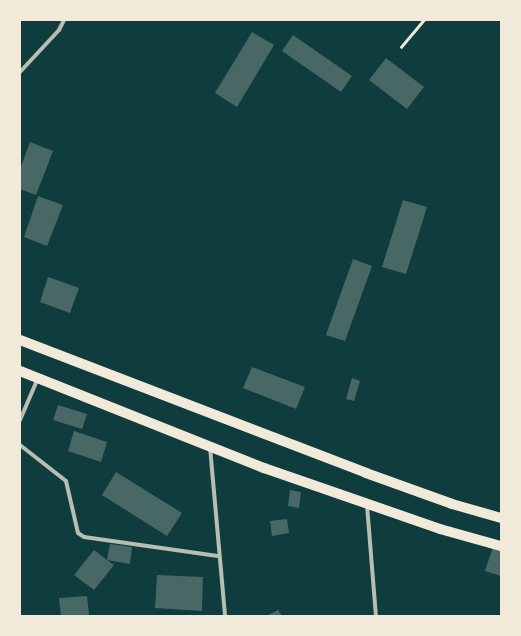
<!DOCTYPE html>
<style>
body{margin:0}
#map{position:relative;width:521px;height:636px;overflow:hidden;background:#0f3d3e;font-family:"Fira Sans",sans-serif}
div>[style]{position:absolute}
.building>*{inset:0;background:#486865}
.path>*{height:2.5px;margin:-1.25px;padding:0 1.25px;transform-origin:1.25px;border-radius:1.25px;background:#f1e9da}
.minor>*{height:4px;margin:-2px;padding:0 2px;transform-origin:2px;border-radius:2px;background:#b8beb3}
.primary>*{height:10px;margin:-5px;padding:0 5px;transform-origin:5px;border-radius:5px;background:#f1e9da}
span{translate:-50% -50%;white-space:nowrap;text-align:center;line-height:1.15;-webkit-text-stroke:3.5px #f1e9da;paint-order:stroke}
.frame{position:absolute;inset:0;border:21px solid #f1e9da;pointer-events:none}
</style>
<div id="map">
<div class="building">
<i style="clip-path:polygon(252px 32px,274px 45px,237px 107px,215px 93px)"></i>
<i style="clip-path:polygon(293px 35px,352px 76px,341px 92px,282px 51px)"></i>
<i style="clip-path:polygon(386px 58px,424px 87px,407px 109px,369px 80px)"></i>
<i style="clip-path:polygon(30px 142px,53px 151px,36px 195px,20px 189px,20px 169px)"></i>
<i style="clip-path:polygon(38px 196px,63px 205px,47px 246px,24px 237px)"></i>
<i style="clip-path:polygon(403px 200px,427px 207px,406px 274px,382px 267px)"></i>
<i style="clip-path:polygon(353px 259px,372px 266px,345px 341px,326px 335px)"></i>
<i style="clip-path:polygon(48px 277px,79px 288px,70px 313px,40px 302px)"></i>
<i style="clip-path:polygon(252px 367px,305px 387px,296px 409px,243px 388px)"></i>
<i style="clip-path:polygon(352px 378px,360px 381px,354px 401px,346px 399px)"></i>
<i style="clip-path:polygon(58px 405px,87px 414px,82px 429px,53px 420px)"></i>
<i style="clip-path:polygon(74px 431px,107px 442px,101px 462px,68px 451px)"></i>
<i style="clip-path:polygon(116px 472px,182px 513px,167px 536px,102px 495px)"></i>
<i style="clip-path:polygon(290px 490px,301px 492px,299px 508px,288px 506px)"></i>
<i style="clip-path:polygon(287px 519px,289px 533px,272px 536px,270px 521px)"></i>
<i style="clip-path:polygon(110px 544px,132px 547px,130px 564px,107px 560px,114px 565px,94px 590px,74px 575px,94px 550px,107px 560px)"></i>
<i style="clip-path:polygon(493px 547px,501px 550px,501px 576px,485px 571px)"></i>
<i style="clip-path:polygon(157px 575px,203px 577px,202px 611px,155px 608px)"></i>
<i style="clip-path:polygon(87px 596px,89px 615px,61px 616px,59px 598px)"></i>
<i style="clip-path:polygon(278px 610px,282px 616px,266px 616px)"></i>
</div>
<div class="path">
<i style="left:401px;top:47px;width:35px;rotate:-50deg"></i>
</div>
<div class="minor">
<i style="left:20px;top:72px;width:57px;rotate:-47.1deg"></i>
<i style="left:59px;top:30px;width:11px;rotate:-63deg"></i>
<i style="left:20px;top:420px;width:46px;rotate:-66.8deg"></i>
<i style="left:20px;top:445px;width:58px;rotate:38deg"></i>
<i style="left:66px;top:481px;width:53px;rotate:77deg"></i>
<i style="left:78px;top:533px;width:7px;rotate:34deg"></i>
<i style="left:84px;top:537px;width:135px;rotate:8.1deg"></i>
<i style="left:210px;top:447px;width:170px;rotate:84.9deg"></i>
<i style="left:367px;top:505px;width:111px;rotate:85.4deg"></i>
</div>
<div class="primary">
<i style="left:20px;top:340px;width:371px;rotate:21deg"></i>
<i style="left:366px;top:473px;width:91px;rotate:19.8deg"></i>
<i style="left:452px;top:504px;width:51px;rotate:15.9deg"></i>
<i style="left:20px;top:371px;width:263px;rotate:21.7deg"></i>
<i style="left:264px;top:468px;width:186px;rotate:19.1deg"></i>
<i style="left:440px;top:529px;width:63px;rotate:15.6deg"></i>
</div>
<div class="frame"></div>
</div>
